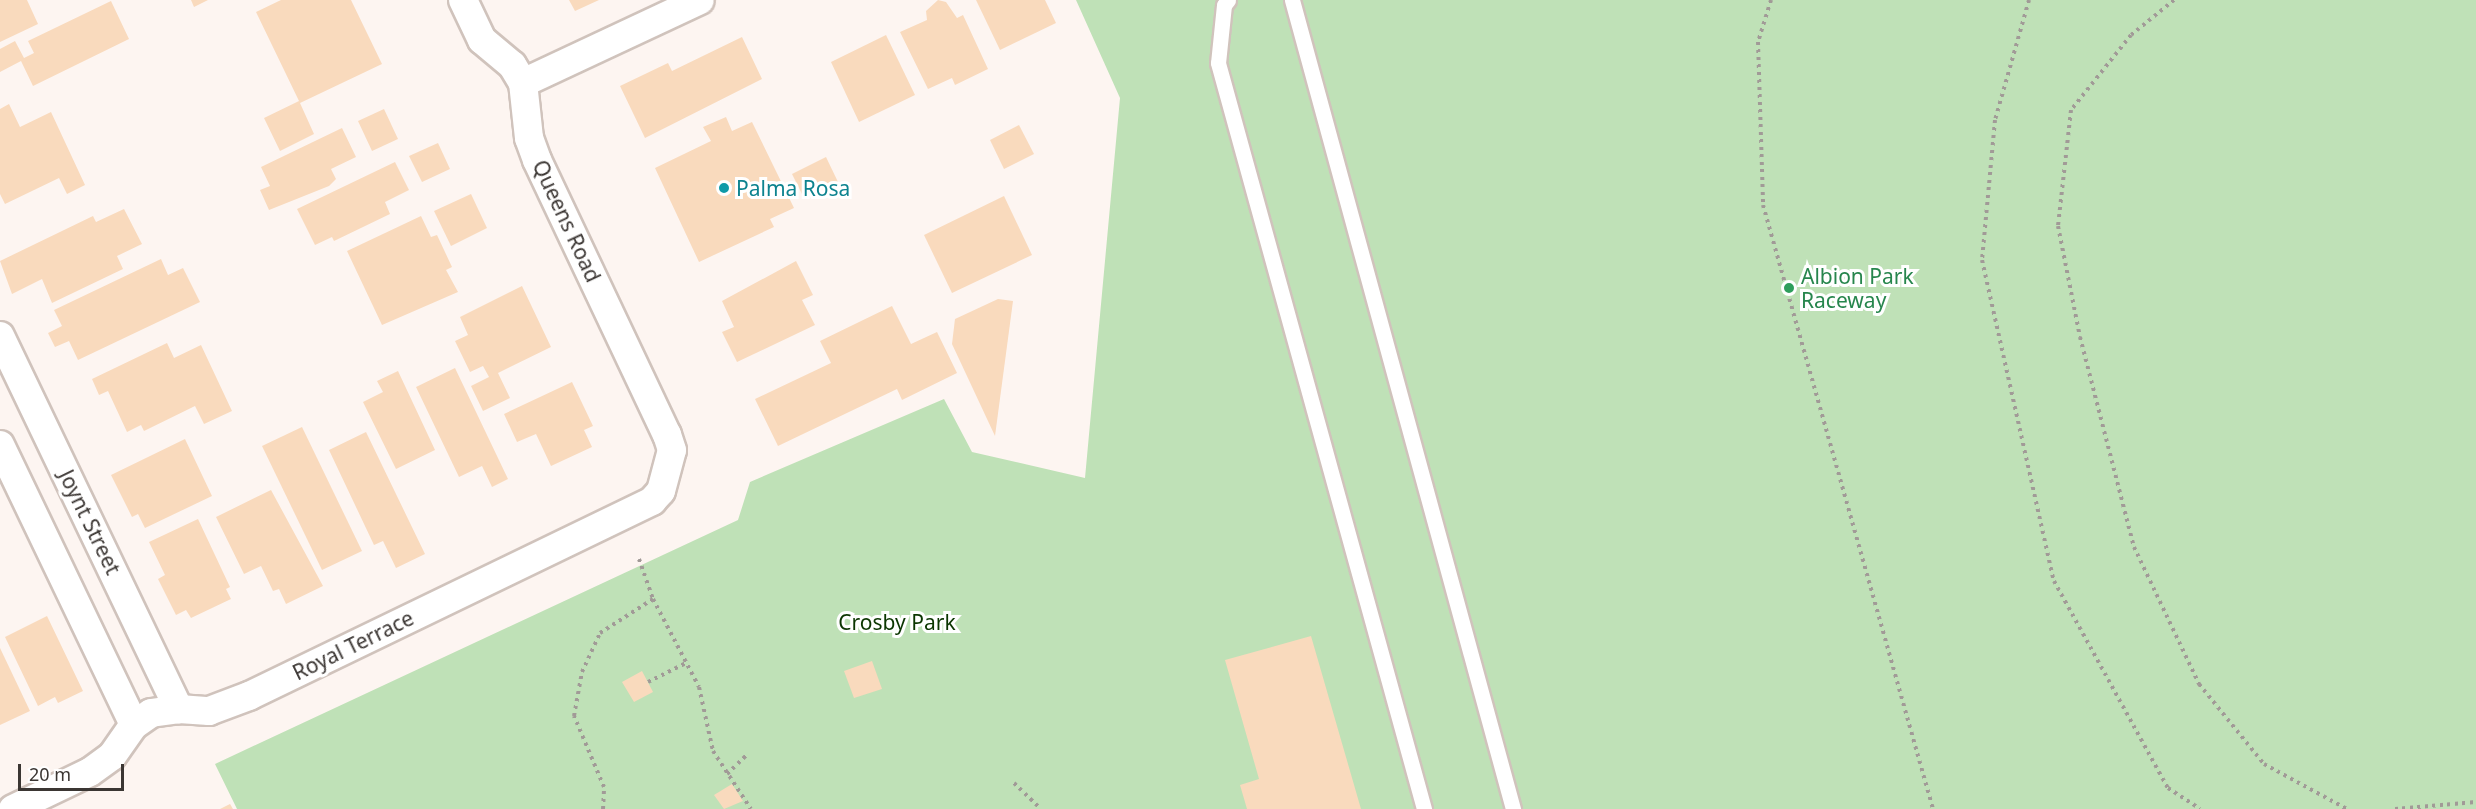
<!DOCTYPE html>
<style>
body{margin:0}
#map{position:relative;width:2476px;height:809px;overflow:hidden;background:#fdf5f1;font-family:"Noto Sans",sans-serif}
div>[style]{position:absolute}
.green>*{inset:0;background:#bfe1b7}
.building>*{inset:0;background:#f9dabd}
.path>*{height:4px;margin-top:-2px;transform-origin:0;background:repeating-linear-gradient(90deg,#a19a97 0 3px,transparent 0 7.5px)}
.roads{filter:drop-shadow(2px 0 #d0c3bc) drop-shadow(-2px 0 #d0c3bc) drop-shadow(0 2px #d0c3bc) drop-shadow(0 -2px #d0c3bc)}
.lane>*{height:15px;margin:-7.5px;padding:0 7.5px;transform-origin:7.5px;border-radius:7.5px;background:#fff}
.street>*{height:28px;margin:-14px;padding:0 14px;transform-origin:14px;border-radius:14px;background:#fff}
.dots>*{width:16px;height:16px;translate:-50% -50%;box-sizing:border-box;border:3px solid #fff;border-radius:50%}
span{translate:-50% -50%;white-space:nowrap;text-align:center;line-height:1.15;-webkit-text-stroke:6px #fff;paint-order:stroke}
.culture-label{font-size:21px;color:#0d838f}
.left{translate:0 -50%;text-align:left}
.street-label{font-size:21px;color:#3b3633}
.leisure-label{font-size:21px;color:#27864d}
.park-label{font-size:21px;color:#0b3600}
.scale{position:absolute;left:18px;top:764px;width:106px;height:27px;box-sizing:border-box;border:3px solid #3b3633;border-top:0;padding-left:8px;font-size:18px;line-height:21px;white-space:nowrap;color:#3b3633;-webkit-text-stroke:4px #fff;paint-order:stroke}
</style>
<div id="map">
<div class="green">
<i style="clip-path:polygon(1076px 0,2476px 0,2476px 809px,237px 809px,215px 764px,738px 520px,750px 482px,944px 399px,972px 452px,1085px 478px,1120px 98px)"></i>
</div>
<div class="building">
<i style="clip-path:polygon(0 0,27px 0,38px 24px,0 42px)"></i>
<i style="clip-path:polygon(191px 0,208px 0,194px 7px)"></i>
<i style="clip-path:polygon(281px 0,351px 0,382px 64px,300px 103px,314px 134px,280px 151px,264px 118px,299px 101px,256px 12px)"></i>
<i style="clip-path:polygon(569px 0,599px 0,575px 11px)"></i>
<i style="clip-path:polygon(938px 0,946px 2px,957px 18px,963px 15px,988px 69px,955px 85px,952px 78px,928px 89px,900px 32px,927px 20px,926px 11px)"></i>
<i style="clip-path:polygon(976px 0,1045px 0,1056px 23px,1000px 50px)"></i>
<i style="clip-path:polygon(111px 1px,129px 39px,33px 86px,21px 61px,0 72px,0 49px,15px 41px,24px 58px,34px 53px,28px 41px)"></i>
<i style="clip-path:polygon(886px 35px,915px 95px,859px 122px,831px 62px)"></i>
<i style="clip-path:polygon(742px 37px,762px 79px,645px 138px,620px 86px,668px 63px,672px 71px)"></i>
<i style="clip-path:polygon(9px 104px,20px 127px,51px 112px,85px 185px,67px 194px,59px 178px,5px 204px,0 194px,0 109px)"></i>
<i style="clip-path:polygon(384px 109px,398px 139px,372px 151px,358px 121px)"></i>
<i style="clip-path:polygon(726px 117px,732px 131px,752px 122px,794px 208px,770px 219px,774px 227px,699px 262px,655px 168px,711px 141px,703px 127px)"></i>
<i style="clip-path:polygon(1019px 125px,1034px 154px,1004px 169px,990px 140px)"></i>
<i style="clip-path:polygon(342px 128px,356px 157px,331px 169px,336px 179px,329px 186px,269px 210px,260px 190px,270px 186px,261px 167px)"></i>
<i style="clip-path:polygon(438px 143px,450px 169px,422px 182px,409px 156px)"></i>
<i style="clip-path:polygon(826px 157px,838px 182px,804px 198px,792px 174px)"></i>
<i style="clip-path:polygon(395px 162px,409px 190px,385px 202px,390px 214px,334px 241px,332px 237px,315px 245px,297px 209px)"></i>
<i style="clip-path:polygon(471px 194px,487px 228px,451px 246px,434px 211px)"></i>
<i style="clip-path:polygon(1004px 196px,1032px 255px,952px 293px,924px 235px)"></i>
<i style="clip-path:polygon(124px 209px,142px 244px,117px 256px,123px 269px,52px 303px,42px 279px,12px 294px,0 261px,93px 216px,96px 222px)"></i>
<i style="clip-path:polygon(421px 216px,431px 237px,437px 235px,452px 267px,446px 270px,458px 292px,382px 325px,347px 251px)"></i>
<i style="clip-path:polygon(161px 259px,168px 275px,183px 268px,200px 302px,78px 360px,69px 341px,55px 347px,48px 333px,62px 326px,54px 310px)"></i>
<i style="clip-path:polygon(796px 261px,813px 295px,802px 300px,815px 325px,737px 362px,722px 332px,734px 327px,722px 301px)"></i>
<i style="clip-path:polygon(522px 286px,551px 347px,498px 373px,510px 398px,483px 411px,471px 386px,489px 377px,483px 366px,470px 372px,455px 341px,468px 335px,460px 317px)"></i>
<i style="clip-path:polygon(998px 299px,1013px 301px,995px 436px,952px 344px,955px 319px)"></i>
<i style="clip-path:polygon(892px 306px,911px 344px,937px 332px,957px 373px,902px 400px,897px 389px,778px 446px,755px 399px,831px 363px,820px 341px)"></i>
<i style="clip-path:polygon(167px 343px,174px 358px,201px 345px,232px 411px,204px 424px,195px 406px,144px 431px,141px 425px,127px 432px,108px 391px,99px 395px,92px 379px)"></i>
<i style="clip-path:polygon(455px 368px,508px 479px,492px 487px,482px 466px,459px 477px,416px 387px)"></i>
<i style="clip-path:polygon(398px 371px,435px 450px,396px 469px,363px 402px,383px 392px,377px 381px)"></i>
<i style="clip-path:polygon(572px 382px,593px 426px,584px 430px,592px 447px,551px 466px,536px 434px,517px 442px,504px 414px)"></i>
<i style="clip-path:polygon(302px 427px,362px 551px,322px 570px,262px 446px)"></i>
<i style="clip-path:polygon(366px 432px,425px 554px,396px 568px,383px 541px,374px 545px,329px 450px)"></i>
<i style="clip-path:polygon(185px 439px,212px 496px,145px 528px,138px 514px,132px 517px,111px 475px)"></i>
<i style="clip-path:polygon(271px 490px,323px 586px,286px 604px,279px 589px,273px 591px,261px 566px,244px 574px,216px 517px)"></i>
<i style="clip-path:polygon(198px 519px,230px 587px,226px 589px,231px 599px,191px 618px,186px 610px,176px 615px,158px 579px,165px 575px,149px 542px)"></i>
<i style="clip-path:polygon(47px 616px,83px 691px,58px 703px,55px 697px,38px 706px,5px 637px)"></i>
<i style="clip-path:polygon(1311px 636px,1361px 809px,1247px 809px,1240px 785px,1259px 779px,1225px 660px)"></i>
<i style="clip-path:polygon(0 648px,30px 711px,0 725px)"></i>
<i style="clip-path:polygon(872px 661px,882px 689px,854px 698px,844px 671px)"></i>
<i style="clip-path:polygon(642px 671px,653px 692px,634px 702px,622px 682px)"></i>
<i style="clip-path:polygon(732px 784px,743px 801px,724px 809px,714px 795px)"></i>
<i style="clip-path:polygon(230px 804px,233px 809px,220px 809px)"></i>
</div>
<div class="path">
<i style="left:1771px;top:0;width:44px;rotate:107.2deg"></i>
<i style="left:1758px;top:42px;width:163px;rotate:88.2deg"></i>
<i style="left:1763px;top:205px;width:627px;rotate:74.28deg"></i>
<i style="left:2029px;top:0;width:125px;rotate:105.8deg"></i>
<i style="left:1995px;top:120px;width:141px;rotate:95.3deg"></i>
<i style="left:1982px;top:260px;width:329px;rotate:77.4deg"></i>
<i style="left:2054px;top:581px;width:236px;rotate:61.2deg"></i>
<i style="left:2168px;top:788px;width:38px;rotate:33deg"></i>
<i style="left:2174px;top:0;width:55px;rotate:140.9deg"></i>
<i style="left:2131px;top:35px;width:96px;rotate:128.7deg"></i>
<i style="left:2071px;top:110px;width:117px;rotate:96.4deg"></i>
<i style="left:2058px;top:226px;width:113px;rotate:78.8deg"></i>
<i style="left:2080px;top:337px;width:217px;rotate:75.6deg"></i>
<i style="left:2134px;top:547px;width:152px;rotate:64.6deg"></i>
<i style="left:2199px;top:684px;width:103px;rotate:50.9deg"></i>
<i style="left:2264px;top:764px;width:94px;rotate:28.5deg"></i>
<i style="left:639px;top:559px;width:42px;rotate:70.7deg"></i>
<i style="left:653px;top:599px;width:99px;rotate:62.4deg"></i>
<i style="left:699px;top:687px;width:66px;rotate:77.7deg"></i>
<i style="left:713px;top:751px;width:69px;rotate:56.8deg"></i>
<i style="left:648px;top:682px;width:45px;rotate:-26.6deg"></i>
<i style="left:727px;top:774px;width:28px;rotate:-44deg"></i>
<i style="left:1014px;top:783px;width:37px;rotate:44deg"></i>
<i style="left:603px;top:809px;width:22px;rotate:-87deg"></i>
<i style="left:604px;top:787px;width:77px;rotate:-112.9deg"></i>
<i style="left:574px;top:716px;width:45px;rotate:-79.7deg"></i>
<i style="left:582px;top:672px;width:43px;rotate:-65.2deg"></i>
<i style="left:600px;top:633px;width:63px;rotate:-32.7deg"></i>
<i style="left:2395px;top:809px;width:81px;rotate:-4.9deg"></i>
</div>
<div class="roads">
<div class="lane">
<i style="left:1228px;top:0;width:6px;rotate:129deg"></i>
<i style="left:1224px;top:5px;width:58px;rotate:95.9deg"></i>
<i style="left:1218px;top:63px;width:774px;rotate:74.56deg"></i>
<i style="left:1292px;top:0;width:839px;rotate:74.72deg"></i>
</div>
<div class="street">
<i style="left:523px;top:83px;width:195px;rotate:-25.1deg"></i>
<i style="left:0;top:336px;width:414px;rotate:64.4deg"></i>
<i style="left:0;top:445px;width:310px;rotate:64.4deg"></i>
<i style="left:13px;top:809px;width:85px;rotate:-25.7deg"></i>
<i style="left:90px;top:772px;width:27px;rotate:-36deg"></i>
<i style="left:112px;top:756px;width:38px;rotate:-55deg"></i>
<i style="left:134px;top:725px;width:21px;rotate:-35deg"></i>
<i style="left:151px;top:713px;width:28px;rotate:-8deg"></i>
<i style="left:179px;top:709px;width:30px;rotate:4deg"></i>
<i style="left:209px;top:711px;width:43px;rotate:-20.6deg"></i>
<i style="left:249px;top:696px;width:448px;rotate:-25.8deg"></i>
<i style="left:652px;top:501px;width:13px;rotate:-48deg"></i>
<i style="left:661px;top:491px;width:42px;rotate:-75deg"></i>
<i style="left:672px;top:450px;width:16px;rotate:-108deg"></i>
<i style="left:667px;top:435px;width:304px;rotate:-115.3deg"></i>
<i style="left:537px;top:160px;width:23px;rotate:-110deg"></i>
<i style="left:529px;top:138px;width:55px;rotate:-96.2deg"></i>
<i style="left:523px;top:83px;width:21px;rotate:-121deg"></i>
<i style="left:512px;top:65px;width:39px;rotate:-140deg"></i>
<i style="left:482px;top:40px;width:44px;rotate:-115.4deg"></i>
</div>
</div>
<div class="dots">
<i style="left:724px;top:188px;background:#0f9aa8"></i>
<i style="left:1789px;top:288px;background:#2e9e5b"></i>
</div>
<div class="culture-label">
<span class="left" style="left:736px;top:188px">Palma Rosa</span>
</div>
<div class="street-label">
<span style="left:567px;top:221px;rotate:65deg">Queens Road</span>
<span style="left:90px;top:522px;rotate:64deg">Joynt Street</span>
<span style="left:353px;top:645px;rotate:-26deg">Royal Terrace</span>
</div>
<div class="leisure-label">
<span class="left" style="left:1801px;top:288px">Albion Park<br>Raceway</span>
</div>
<div class="park-label">
<span style="left:897px;top:622px">Crosby Park</span>
</div>
<div class="scale">20 m</div>
</div>
